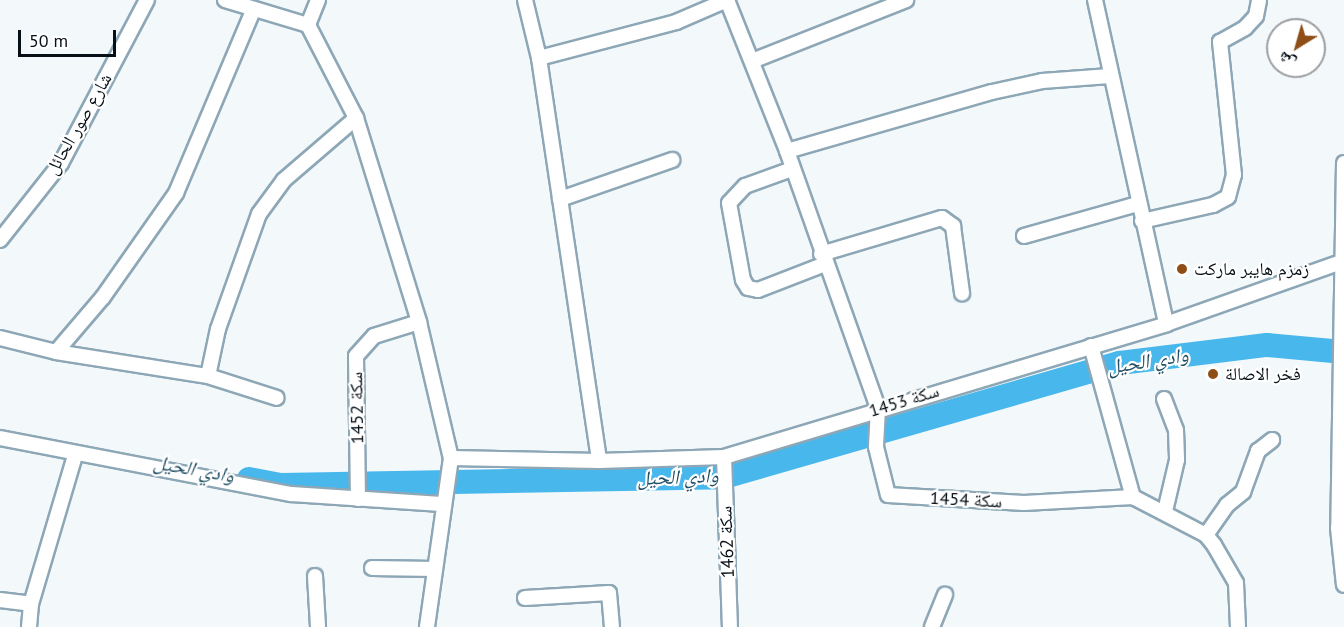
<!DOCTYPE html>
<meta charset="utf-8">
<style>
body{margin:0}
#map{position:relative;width:1344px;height:627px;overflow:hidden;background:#f3f8fb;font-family:"PT Sans","Noto Naskh Arabic",sans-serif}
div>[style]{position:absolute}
.river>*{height:24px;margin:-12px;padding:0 12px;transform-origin:12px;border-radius:12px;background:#48b7ec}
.roads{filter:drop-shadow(2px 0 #8da7b6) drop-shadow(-2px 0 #8da7b6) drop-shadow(0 2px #8da7b6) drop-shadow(0 -2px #8da7b6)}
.minor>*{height:14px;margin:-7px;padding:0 7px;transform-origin:7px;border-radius:7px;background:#fff}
.dots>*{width:16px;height:16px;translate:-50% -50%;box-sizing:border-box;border:3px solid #fff;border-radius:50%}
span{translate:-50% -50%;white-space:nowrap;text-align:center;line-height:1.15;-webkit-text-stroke:4.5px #fff;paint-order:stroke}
.street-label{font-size:18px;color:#071016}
.poi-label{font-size:18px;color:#071016}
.left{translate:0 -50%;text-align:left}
.water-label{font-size:20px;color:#204e64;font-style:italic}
.north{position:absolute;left:1266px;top:18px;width:60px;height:60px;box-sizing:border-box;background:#fff;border:2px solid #9c9fa2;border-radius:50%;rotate:217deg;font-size:16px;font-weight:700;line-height:24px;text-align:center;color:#071016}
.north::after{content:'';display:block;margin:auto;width:21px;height:27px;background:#8e4e16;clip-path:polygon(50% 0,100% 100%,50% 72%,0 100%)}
.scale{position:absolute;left:18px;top:30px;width:98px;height:27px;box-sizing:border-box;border:3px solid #071016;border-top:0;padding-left:8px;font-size:18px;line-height:21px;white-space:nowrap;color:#071016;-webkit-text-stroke:4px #fff;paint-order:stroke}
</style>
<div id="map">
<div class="river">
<i style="left:249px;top:479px;width:32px;rotate:11deg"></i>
<i style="left:280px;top:485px;width:444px;rotate:-1deg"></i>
<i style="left:724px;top:477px;width:412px;rotate:-16.1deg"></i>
<i style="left:1120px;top:363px;width:148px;rotate:-7deg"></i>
<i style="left:1267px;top:345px;width:77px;rotate:5.2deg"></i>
</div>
<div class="roads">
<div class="minor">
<i style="left:225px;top:0;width:87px;rotate:16.8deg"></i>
<i style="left:318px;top:0;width:27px;rotate:112deg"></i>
<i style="left:308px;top:25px;width:105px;rotate:62.7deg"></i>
<i style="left:356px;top:118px;width:214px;rotate:72.8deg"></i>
<i style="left:419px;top:322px;width:140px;rotate:76.8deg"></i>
<i style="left:451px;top:458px;width:171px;rotate:98.1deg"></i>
<i style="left:525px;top:0;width:60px;rotate:76.4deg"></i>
<i style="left:539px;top:58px;width:407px;rotate:81.5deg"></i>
<i style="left:727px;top:0;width:162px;rotate:68.3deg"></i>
<i style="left:787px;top:151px;width:273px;rotate:70.5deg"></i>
<i style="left:878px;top:408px;width:39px;rotate:93deg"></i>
<i style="left:876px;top:447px;width:49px;rotate:76deg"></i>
<i style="left:888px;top:495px;width:136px;rotate:3.4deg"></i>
<i style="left:1024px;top:503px;width:109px;rotate:-3.2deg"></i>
<i style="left:1133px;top:497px;width:82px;rotate:27.5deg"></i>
<i style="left:1206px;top:535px;width:13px;rotate:51deg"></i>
<i style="left:1214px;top:545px;width:44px;rotate:59.9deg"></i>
<i style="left:1236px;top:583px;width:44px;rotate:87.4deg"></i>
<i style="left:1095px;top:0;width:332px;rotate:77.6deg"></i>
<i style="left:539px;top:58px;width:142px;rotate:-14.7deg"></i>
<i style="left:676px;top:22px;width:56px;rotate:-23.3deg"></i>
<i style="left:752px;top:61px;width:166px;rotate:-21.6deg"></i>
<i style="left:787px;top:151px;width:213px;rotate:-16.1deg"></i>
<i style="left:992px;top:92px;width:51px;rotate:-12.4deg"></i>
<i style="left:1042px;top:81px;width:68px;rotate:-4.2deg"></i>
<i style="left:1344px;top:163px;width:365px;rotate:90.9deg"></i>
<i style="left:1338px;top:528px;width:57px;rotate:84deg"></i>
<i style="left:792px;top:169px;width:50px;rotate:160.1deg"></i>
<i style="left:745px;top:186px;width:23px;rotate:133deg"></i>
<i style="left:729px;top:203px;width:78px;rotate:79.7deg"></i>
<i style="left:743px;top:280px;width:9px;rotate:58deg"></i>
<i style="left:748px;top:288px;width:10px;rotate:11deg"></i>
<i style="left:758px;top:290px;width:72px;rotate:-21.2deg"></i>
<i style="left:560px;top:199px;width:119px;rotate:-19.2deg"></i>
<i style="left:1142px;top:221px;width:73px;rotate:-12.7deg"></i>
<i style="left:1213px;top:205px;width:17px;rotate:-28deg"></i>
<i style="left:1228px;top:197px;width:23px;rotate:-75deg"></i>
<i style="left:1234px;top:175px;width:134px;rotate:-96deg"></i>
<i style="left:1220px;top:42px;width:29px;rotate:-29deg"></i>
<i style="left:1245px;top:28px;width:16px;rotate:-47deg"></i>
<i style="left:1256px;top:16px;width:16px;rotate:-79deg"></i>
<i style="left:1024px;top:236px;width:118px;rotate:-15.7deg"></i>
<i style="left:0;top:240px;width:98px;rotate:-51.6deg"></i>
<i style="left:61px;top:163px;width:184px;rotate:-62.2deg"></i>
<i style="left:821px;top:254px;width:126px;rotate:-16.6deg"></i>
<i style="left:942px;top:218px;width:14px;rotate:36deg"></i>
<i style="left:953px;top:226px;width:68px;rotate:82.3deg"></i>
<i style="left:0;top:338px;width:58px;rotate:14deg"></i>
<i style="left:56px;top:352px;width:154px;rotate:9deg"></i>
<i style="left:208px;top:376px;width:72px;rotate:17.7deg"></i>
<i style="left:1091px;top:346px;width:157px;rotate:74.5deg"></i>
<i style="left:56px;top:352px;width:72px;rotate:-49.5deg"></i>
<i style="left:103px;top:297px;width:127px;rotate:-54.9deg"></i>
<i style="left:176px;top:193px;width:198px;rotate:-67.1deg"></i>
<i style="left:208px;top:376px;width:48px;rotate:-78deg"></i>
<i style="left:218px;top:329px;width:122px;rotate:-70.4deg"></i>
<i style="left:259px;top:214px;width:42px;rotate:-53.7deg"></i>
<i style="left:284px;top:180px;width:95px;rotate:-40.7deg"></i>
<i style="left:1164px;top:399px;width:33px;rotate:69deg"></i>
<i style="left:1176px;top:430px;width:30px;rotate:88deg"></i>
<i style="left:1177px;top:460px;width:52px;rotate:103.2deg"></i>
<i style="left:0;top:438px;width:296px;rotate:10.9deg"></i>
<i style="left:291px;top:494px;width:151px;rotate:3.8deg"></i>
<i style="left:724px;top:457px;width:170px;rotate:88deg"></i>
<i style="left:451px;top:458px;width:148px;rotate:1.2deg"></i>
<i style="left:599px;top:461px;width:125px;rotate:-1.8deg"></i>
<i style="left:724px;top:457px;width:462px;rotate:-16.7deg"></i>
<i style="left:1166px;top:324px;width:189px;rotate:-19.5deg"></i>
<i style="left:358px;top:499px;width:143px;rotate:-90.8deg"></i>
<i style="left:356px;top:356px;width:27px;rotate:-48deg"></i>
<i style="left:374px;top:336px;width:47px;rotate:-17.3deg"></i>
<i style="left:1206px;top:535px;width:37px;rotate:-55deg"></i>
<i style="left:1227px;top:505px;width:21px;rotate:-39deg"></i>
<i style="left:1243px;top:492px;width:44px;rotate:-69.9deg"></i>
<i style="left:1258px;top:451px;width:18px;rotate:-38deg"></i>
<i style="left:372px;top:568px;width:63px;rotate:0.9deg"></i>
<i style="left:315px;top:576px;width:51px;rotate:86.6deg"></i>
<i style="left:525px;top:598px;width:84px;rotate:-3.4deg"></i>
<i style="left:609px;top:593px;width:34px;rotate:85deg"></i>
<i style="left:0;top:600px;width:31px;rotate:7deg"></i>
<i style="left:29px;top:627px;width:23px;rotate:-85deg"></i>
<i style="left:31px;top:604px;width:155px;rotate:-73.5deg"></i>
<i style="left:932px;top:627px;width:35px;rotate:-68deg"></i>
</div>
</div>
<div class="dots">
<i style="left:1182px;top:269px;background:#8e4e16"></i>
<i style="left:1213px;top:374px;background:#8e4e16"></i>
</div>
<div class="street-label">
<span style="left:79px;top:124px;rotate:-60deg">شارع صور الحائل</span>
<span style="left:904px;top:401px;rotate:-17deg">سكة 1453</span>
<span style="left:357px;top:408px;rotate:-91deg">سكة 1452</span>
<span style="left:966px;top:500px;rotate:3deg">سكة 1454</span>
<span style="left:727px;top:542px;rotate:-92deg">سكة 1462</span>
</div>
<div class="poi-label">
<span class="left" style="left:1194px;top:269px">زمزم هايبر ماركت</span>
<span class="left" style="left:1225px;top:374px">فخر الاصالة</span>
</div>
<div class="water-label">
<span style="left:1148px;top:361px;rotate:-9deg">وادي الحيل</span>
<span style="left:194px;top:469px;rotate:10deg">وادي الحيل</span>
<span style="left:678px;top:477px;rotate:-2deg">وادي الحيل</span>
</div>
<div class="north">ش</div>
<div class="scale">50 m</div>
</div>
